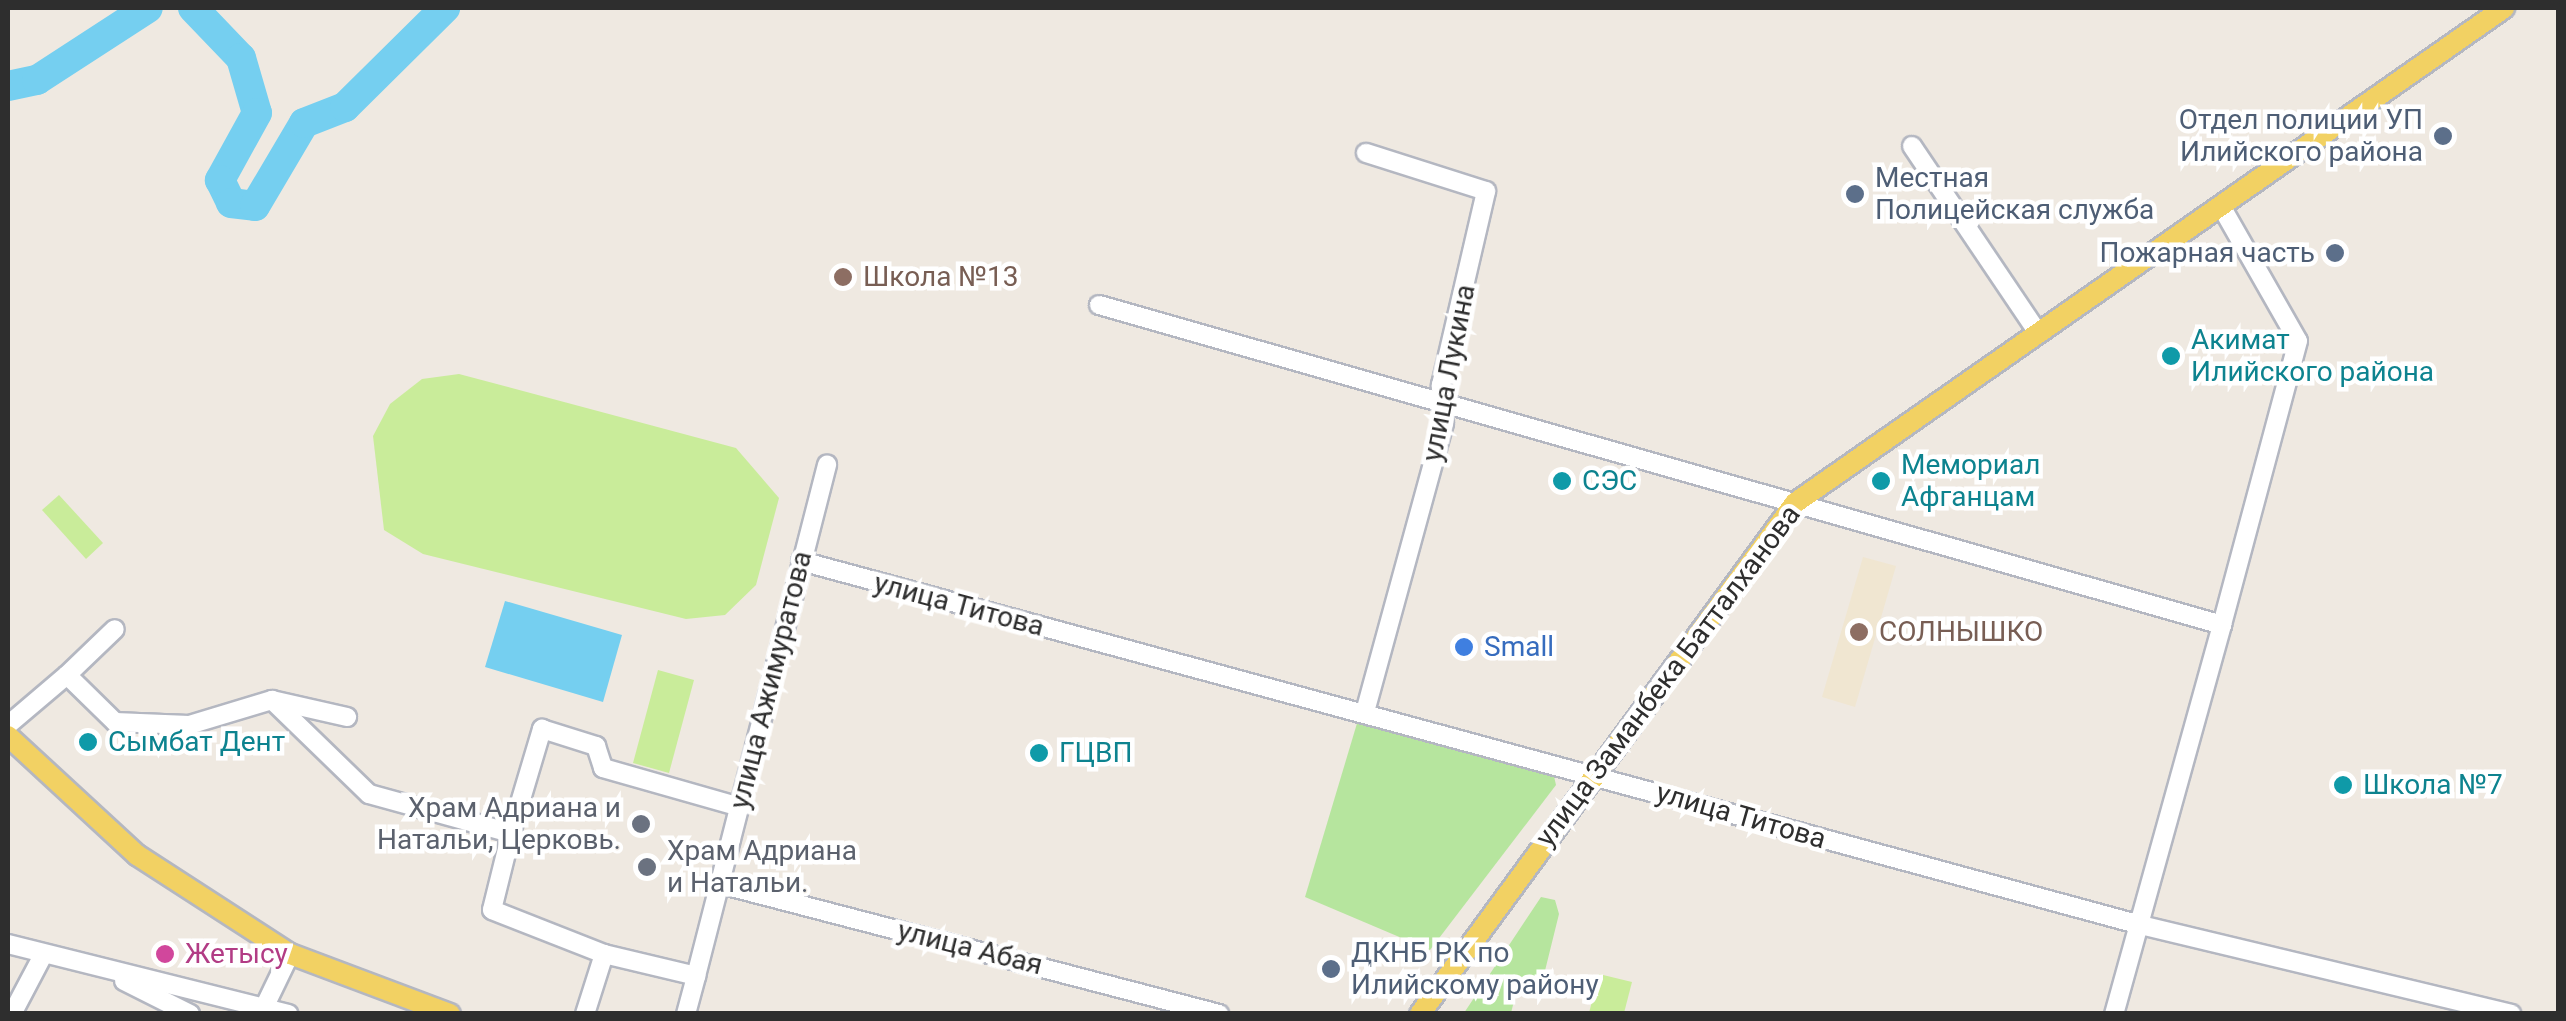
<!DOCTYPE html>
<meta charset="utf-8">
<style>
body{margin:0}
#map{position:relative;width:2566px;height:1021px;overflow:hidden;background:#efe9e1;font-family:Roboto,sans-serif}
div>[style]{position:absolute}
.education>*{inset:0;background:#f0e6d1}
.green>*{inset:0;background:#b6e59e}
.pitch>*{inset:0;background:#c9ec9a}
.water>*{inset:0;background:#75cff0}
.river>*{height:30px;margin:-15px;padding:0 15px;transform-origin:15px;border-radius:15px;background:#75cff0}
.roads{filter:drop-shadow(2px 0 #b4b7c1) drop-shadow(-2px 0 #b4b7c1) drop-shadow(0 2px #b4b7c1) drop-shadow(0 -2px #b4b7c1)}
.minor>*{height:18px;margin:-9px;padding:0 9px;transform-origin:9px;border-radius:9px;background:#fff}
.major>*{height:20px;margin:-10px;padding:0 10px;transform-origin:10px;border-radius:10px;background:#f2d163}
.dots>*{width:28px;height:28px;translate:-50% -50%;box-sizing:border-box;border:5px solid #fff;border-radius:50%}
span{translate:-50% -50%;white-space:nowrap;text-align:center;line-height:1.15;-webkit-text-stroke:9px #fff;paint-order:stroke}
.service-label{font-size:28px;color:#4e5e75}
.right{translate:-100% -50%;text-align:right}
.left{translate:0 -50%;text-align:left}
.education-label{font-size:28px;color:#785e54}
.culture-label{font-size:28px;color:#0d838f}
.street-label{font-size:28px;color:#2e2e2e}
.shop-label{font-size:28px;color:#366cbe}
.worship-label{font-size:28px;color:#5b616d}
.hotel-label{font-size:28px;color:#b23c85}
.frame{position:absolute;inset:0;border:10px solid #2e2e2e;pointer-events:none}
</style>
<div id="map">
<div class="education">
<i style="clip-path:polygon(1863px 557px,1896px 566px,1855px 707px,1822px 697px)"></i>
</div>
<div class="green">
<i style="clip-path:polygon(1358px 720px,1553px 772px,1556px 785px,1430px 950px,1305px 897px)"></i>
<i style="clip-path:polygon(1541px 897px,1555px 900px,1559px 914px,1539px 995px,1517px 989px,1511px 1013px,1464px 1013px)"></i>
</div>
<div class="pitch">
<i style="clip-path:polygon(459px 374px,736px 448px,779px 498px,756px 585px,725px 615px,686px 619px,423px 554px,384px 530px,373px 436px,390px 404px,422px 379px)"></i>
<i style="clip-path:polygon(59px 495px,103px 543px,86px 559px,42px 510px)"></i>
<i style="clip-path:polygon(658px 670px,694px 680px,669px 773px,633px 763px)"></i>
<i style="clip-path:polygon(1599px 974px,1632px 982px,1624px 1013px,1589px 1013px)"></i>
</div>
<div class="water">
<i style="clip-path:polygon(505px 601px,622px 635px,603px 702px,485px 667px)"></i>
</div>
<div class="river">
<i style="left:193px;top:8px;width:69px;rotate:46.2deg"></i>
<i style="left:241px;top:58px;width:57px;rotate:73.8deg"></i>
<i style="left:257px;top:113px;width:77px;rotate:118.9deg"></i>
<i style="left:220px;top:180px;width:25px;rotate:64deg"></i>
<i style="left:231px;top:203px;width:24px;rotate:7deg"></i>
<i style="left:255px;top:206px;width:96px;rotate:-59.4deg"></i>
<i style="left:304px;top:123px;width:44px;rotate:-21.3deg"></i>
<i style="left:345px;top:107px;width:141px;rotate:-44.7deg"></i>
<i style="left:8px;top:86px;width:30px;rotate:-12deg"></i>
<i style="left:37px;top:80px;width:132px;rotate:-33deg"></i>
</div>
<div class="roads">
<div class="minor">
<i style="left:1912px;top:146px;width:222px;rotate:56deg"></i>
<i style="left:2221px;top:206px;width:155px;rotate:60.3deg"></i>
<i style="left:2298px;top:341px;width:294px;rotate:105deg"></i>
<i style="left:1099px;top:305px;width:1168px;rotate:15.9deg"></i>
<i style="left:2222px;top:625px;width:404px;rotate:105.5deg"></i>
<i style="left:801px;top:561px;width:1389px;rotate:15.2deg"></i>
<i style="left:2141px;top:925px;width:381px;rotate:13.5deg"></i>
<i style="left:67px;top:675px;width:66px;rotate:-43.8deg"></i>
<i style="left:272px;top:700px;width:135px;rotate:44.1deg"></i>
<i style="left:369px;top:794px;width:147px;rotate:15.4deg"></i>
<i style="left:511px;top:833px;width:79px;rotate:103.9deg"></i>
<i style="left:492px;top:910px;width:120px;rotate:21.4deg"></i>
<i style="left:1365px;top:712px;width:300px;rotate:-74.7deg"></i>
<i style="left:1444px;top:423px;width:38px;rotate:-95deg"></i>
<i style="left:1441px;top:385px;width:199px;rotate:-76.9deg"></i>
<i style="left:1486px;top:191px;width:126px;rotate:-162.4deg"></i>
<i style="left:8px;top:725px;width:77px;rotate:-40.3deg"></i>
<i style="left:67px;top:675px;width:67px;rotate:44.4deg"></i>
<i style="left:115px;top:722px;width:74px;rotate:2.3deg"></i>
<i style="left:189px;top:725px;width:87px;rotate:-16.8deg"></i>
<i style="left:272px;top:700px;width:77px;rotate:12.8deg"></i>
<i style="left:511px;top:833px;width:109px;rotate:-73.4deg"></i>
<i style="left:542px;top:729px;width:57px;rotate:17.5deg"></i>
<i style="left:596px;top:746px;width:23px;rotate:72deg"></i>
<i style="left:603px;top:768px;width:142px;rotate:15.9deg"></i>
<i style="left:720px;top:884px;width:516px;rotate:14.6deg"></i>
<i style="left:8px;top:944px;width:289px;rotate:14deg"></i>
<i style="left:124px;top:981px;width:74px;rotate:26.6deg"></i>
<i style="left:12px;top:1014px;width:64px;rotate:-62.2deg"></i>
<i style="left:261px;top:1014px;width:67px;rotate:-64.2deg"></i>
<i style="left:585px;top:1014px;width:63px;rotate:-72.4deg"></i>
<i style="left:604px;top:954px;width:95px;rotate:13.4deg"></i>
<i style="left:696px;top:976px;width:528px;rotate:-75.62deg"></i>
<i style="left:686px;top:1014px;width:39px;rotate:-75deg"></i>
</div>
<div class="major">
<i style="left:8px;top:736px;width:176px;rotate:42.7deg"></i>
<i style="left:137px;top:855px;width:182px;rotate:32.9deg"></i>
<i style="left:290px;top:954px;width:171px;rotate:20.6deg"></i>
<i style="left:1420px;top:1014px;width:634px;rotate:-53.73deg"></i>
<i style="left:1795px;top:503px;width:865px;rotate:-34.92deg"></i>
</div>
</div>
<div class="dots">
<i style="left:2443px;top:136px;background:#5c6f8a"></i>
<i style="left:1855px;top:194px;background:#5c6f8a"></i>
<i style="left:2335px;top:253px;background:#5c6f8a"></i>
<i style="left:843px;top:277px;background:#8d6e63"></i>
<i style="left:2171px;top:356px;background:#0f9aa8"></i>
<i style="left:1562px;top:481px;background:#0f9aa8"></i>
<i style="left:1881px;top:481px;background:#0f9aa8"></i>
<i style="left:1859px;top:632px;background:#8d6e63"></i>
<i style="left:1464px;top:647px;background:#3f7fe0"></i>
<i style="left:88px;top:742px;background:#0f9aa8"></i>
<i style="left:1039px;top:753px;background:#0f9aa8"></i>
<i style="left:2343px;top:785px;background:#0f9aa8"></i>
<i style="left:641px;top:824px;background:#6b7280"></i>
<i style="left:647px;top:867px;background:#6b7280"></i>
<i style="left:165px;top:954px;background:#d1479c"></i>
<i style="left:1331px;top:969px;background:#5c6f8a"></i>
</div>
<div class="service-label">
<span class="right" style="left:2423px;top:136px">Отдел полиции УП<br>Илийского района</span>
<span class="left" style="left:1875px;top:194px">Местная<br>Полицейская служба</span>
<span class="right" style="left:2315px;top:253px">Пожарная часть</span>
<span class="left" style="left:1351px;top:969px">ДКНБ РК по<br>Илийскому району</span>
</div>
<div class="education-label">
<span class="left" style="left:863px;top:277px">Школа №13</span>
<span class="left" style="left:1879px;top:632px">СОЛНЫШКО</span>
</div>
<div class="culture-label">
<span class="left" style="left:2191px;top:356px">Акимат<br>Илийского района</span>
<span class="left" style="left:1901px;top:481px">Мемориал<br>Афганцам</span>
<span class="left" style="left:1582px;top:481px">СЭС</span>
<span class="left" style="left:108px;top:742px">Сымбат Дент</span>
<span class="left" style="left:1059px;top:753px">ГЦВП</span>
<span class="left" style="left:2363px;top:785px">Школа №7</span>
</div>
<div class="street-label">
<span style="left:1449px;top:373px;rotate:-79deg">улица Лукина</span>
<span style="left:959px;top:605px;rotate:15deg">улица Титова</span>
<span style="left:1668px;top:676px;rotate:-53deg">улица Заманбека Батталханова</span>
<span style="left:771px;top:680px;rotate:-76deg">улица Ажимуратова</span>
<span style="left:1741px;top:816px;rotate:16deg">улица Титова</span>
<span style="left:970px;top:948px;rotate:14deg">улица Абая</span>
</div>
<div class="shop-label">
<span class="left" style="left:1484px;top:647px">Small</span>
</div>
<div class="worship-label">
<span class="right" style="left:621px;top:824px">Храм Адриана и<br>Натальи, Церковь.</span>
<span class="left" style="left:667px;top:867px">Храм Адриана<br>и Натальи.</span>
</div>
<div class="hotel-label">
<span class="left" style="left:185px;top:954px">Жетысу</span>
</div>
<div class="frame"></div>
</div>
